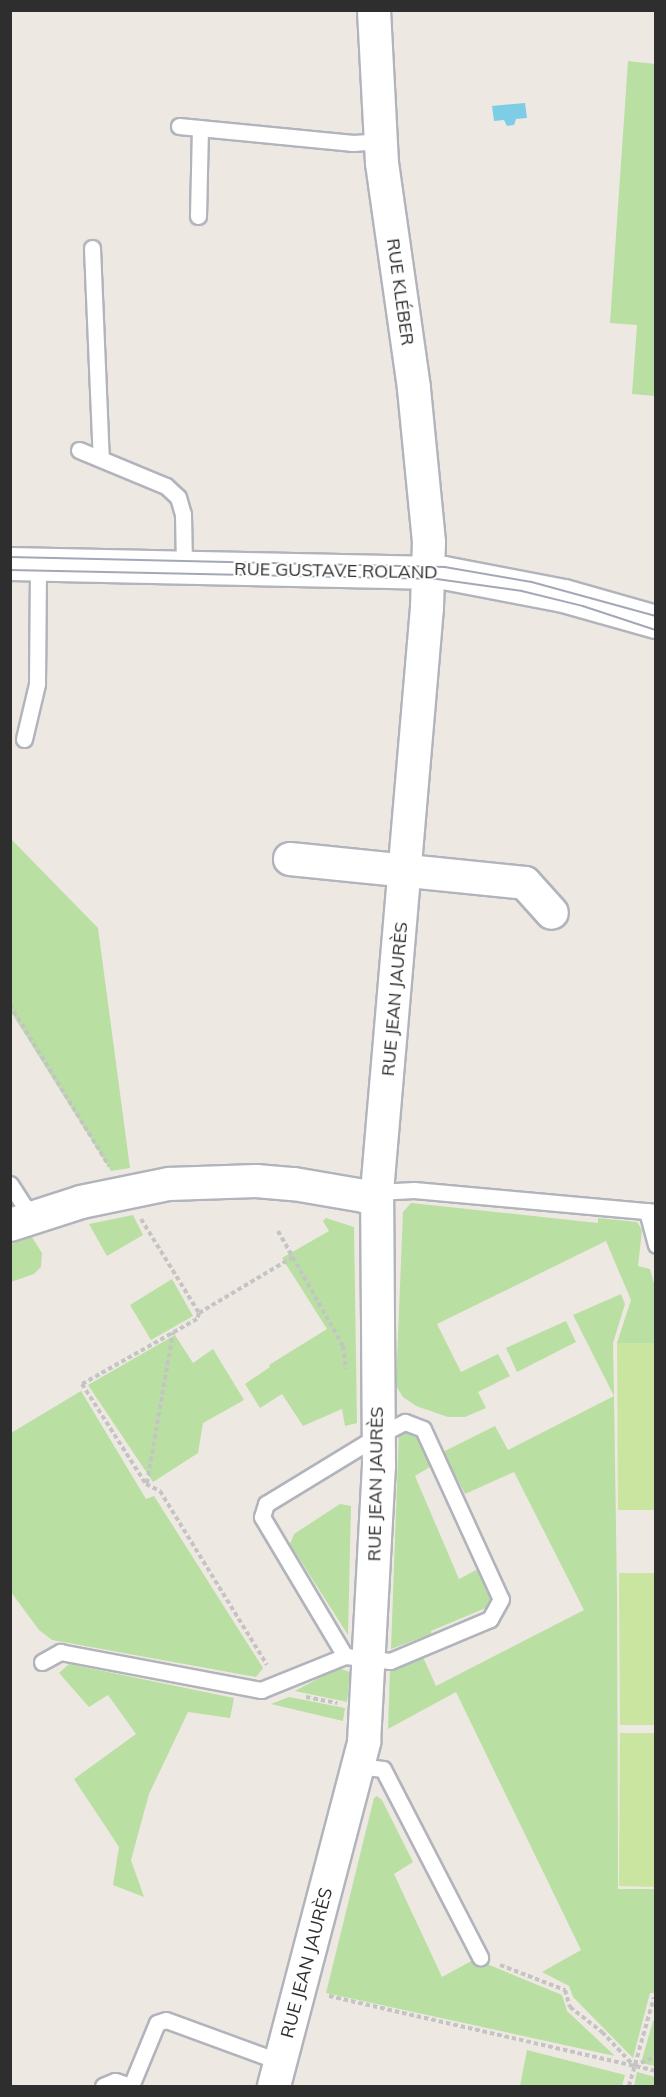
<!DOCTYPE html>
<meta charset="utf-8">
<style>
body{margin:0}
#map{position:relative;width:666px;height:2097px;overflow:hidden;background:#eee8e2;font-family:Mulish,sans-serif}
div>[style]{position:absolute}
.green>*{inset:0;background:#b9dfa3}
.pitch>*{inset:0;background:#cae5a0}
.water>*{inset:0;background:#7ecde6}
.path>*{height:4px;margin-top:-2px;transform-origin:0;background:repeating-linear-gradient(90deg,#c4c4c4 0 4.5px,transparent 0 7.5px)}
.roads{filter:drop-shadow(2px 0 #b2b4bc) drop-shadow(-2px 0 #b2b4bc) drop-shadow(0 2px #b2b4bc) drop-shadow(0 -2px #b2b4bc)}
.lane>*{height:15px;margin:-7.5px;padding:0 7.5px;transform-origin:7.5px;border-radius:7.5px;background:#fff}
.street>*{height:32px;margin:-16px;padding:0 16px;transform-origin:16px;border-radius:16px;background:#fff}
.tram>*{height:1.5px;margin:-0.75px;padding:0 0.75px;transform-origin:0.75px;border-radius:0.75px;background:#a4a7b6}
span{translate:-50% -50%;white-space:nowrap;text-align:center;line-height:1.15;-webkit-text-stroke:4.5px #fff;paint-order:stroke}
.street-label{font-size:18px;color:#2e2e2e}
.frame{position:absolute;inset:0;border:12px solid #2e2e2e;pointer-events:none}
</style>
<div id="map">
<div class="green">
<i style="clip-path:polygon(628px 61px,655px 64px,655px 396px,632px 394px,637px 325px,610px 323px)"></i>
<i style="clip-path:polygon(11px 839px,98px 928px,130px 1168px,111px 1171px,11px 1012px)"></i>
<i style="clip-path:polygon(411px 1203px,598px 1223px,598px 1218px,637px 1222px,642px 1230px,638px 1266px,650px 1269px,655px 1287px,655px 1343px,617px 1343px,631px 1300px,606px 1241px,437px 1324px,461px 1372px,498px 1354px,510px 1376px,478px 1392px,486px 1408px,465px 1417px,448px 1417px,416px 1406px,403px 1397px,396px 1386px,403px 1212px)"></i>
<i style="clip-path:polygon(133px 1215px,143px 1235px,107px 1256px,89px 1224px)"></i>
<i style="clip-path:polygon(326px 1218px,354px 1227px,357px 1423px,345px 1426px,342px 1409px,303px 1426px,282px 1394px,260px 1408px,245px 1384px,270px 1367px,269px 1365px,327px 1329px,282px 1258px,329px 1231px,323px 1221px)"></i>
<i style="clip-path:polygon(32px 1237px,42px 1253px,41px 1267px,34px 1274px,11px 1282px,11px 1244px)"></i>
<i style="clip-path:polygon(172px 1279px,193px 1316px,151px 1340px,130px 1305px)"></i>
<i style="clip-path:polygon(621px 1294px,625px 1304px,613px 1343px,614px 1396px,617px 1593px,618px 1889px,656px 1889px,655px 1993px,650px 1993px,633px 2058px,573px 1997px,569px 1986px,542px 1972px,581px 1950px,456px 1692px,388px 1729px,390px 1669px,422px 1655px,436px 1686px,584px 1610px,514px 1472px,465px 1494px,443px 1452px,495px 1426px,508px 1450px,614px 1396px,573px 1315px)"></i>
<i style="clip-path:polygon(566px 1321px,576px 1342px,517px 1372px,506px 1348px)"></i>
<i style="clip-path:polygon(175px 1335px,193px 1363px,213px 1349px,244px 1400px,203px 1423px,198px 1453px,153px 1482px,88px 1385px)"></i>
<i style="clip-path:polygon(81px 1391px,146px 1499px,154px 1496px,263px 1668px,256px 1677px,52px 1640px,39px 1630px,11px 1592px,11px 1433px)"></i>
<i style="clip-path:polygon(407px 1426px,417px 1433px,433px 1465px,415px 1476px,459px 1579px,480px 1568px,495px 1604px,431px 1631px,431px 1634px,391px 1649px,399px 1429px)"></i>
<i style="clip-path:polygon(340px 1504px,351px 1506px,348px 1635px,290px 1544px,294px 1534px)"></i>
<i style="clip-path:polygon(69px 1664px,234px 1698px,230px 1718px,188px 1712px,149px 1794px,131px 1860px,144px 1897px,113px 1885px,119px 1847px,74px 1779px,136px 1734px,108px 1695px,89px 1707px,59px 1673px)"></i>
<i style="clip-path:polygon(338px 1668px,350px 1672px,347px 1702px,295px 1691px)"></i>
<i style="clip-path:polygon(289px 1697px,345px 1708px,343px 1721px,271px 1704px)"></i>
<i style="clip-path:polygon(377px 1796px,382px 1800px,413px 1862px,394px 1874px,442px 1977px,475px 1959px,562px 1995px,567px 2011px,615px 2056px,326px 1993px,374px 1798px)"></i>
<i style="clip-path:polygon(653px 2021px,655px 2021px,655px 2066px,641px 2063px)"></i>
<i style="clip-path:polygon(527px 2050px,625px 2075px,622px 2086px,520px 2086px)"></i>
<i style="clip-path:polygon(637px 2072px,655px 2077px,655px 2086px,634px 2086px)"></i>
</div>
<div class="pitch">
<i style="clip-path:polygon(617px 1343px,655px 1343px,655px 1510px,618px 1510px)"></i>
<i style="clip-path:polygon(619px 1573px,655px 1573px,655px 1725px,620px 1725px)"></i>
<i style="clip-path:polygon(620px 1733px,655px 1733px,655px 1887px,619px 1886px)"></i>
</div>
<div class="water">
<i style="clip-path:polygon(525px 103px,527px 118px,516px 119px,514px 125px,507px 126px,504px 120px,494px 121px,492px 106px)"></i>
</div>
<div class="path">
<i style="left:10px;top:1005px;width:189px;rotate:58.4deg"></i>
<i style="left:141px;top:1219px;width:110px;rotate:58.3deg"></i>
<i style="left:199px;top:1313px;width:109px;rotate:-30.8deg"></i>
<i style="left:278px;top:1231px;width:132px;rotate:60.5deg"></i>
<i style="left:343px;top:1346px;width:23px;rotate:83deg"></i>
<i style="left:199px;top:1313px;width:6px;rotate:108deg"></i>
<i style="left:197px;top:1319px;width:132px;rotate:150.5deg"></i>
<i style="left:82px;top:1384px;width:119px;rotate:57.4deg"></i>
<i style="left:146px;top:1484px;width:16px;rotate:27deg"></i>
<i style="left:160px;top:1491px;width:204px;rotate:58.4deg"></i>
<i style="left:147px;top:1483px;width:153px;rotate:-80.2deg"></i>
<i style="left:306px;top:1697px;width:32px;rotate:11deg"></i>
<i style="left:500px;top:1965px;width:70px;rotate:21deg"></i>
<i style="left:565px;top:1990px;width:18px;rotate:74deg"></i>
<i style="left:570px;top:2007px;width:41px;rotate:38deg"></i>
<i style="left:602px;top:2032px;width:47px;rotate:46.7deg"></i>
<i style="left:634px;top:2066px;width:24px;rotate:-24deg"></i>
<i style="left:329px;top:1996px;width:335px;rotate:12.9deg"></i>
<i style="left:629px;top:2086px;width:92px;rotate:-74.3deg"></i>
</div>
<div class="roads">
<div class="lane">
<i style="left:179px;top:126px;width:175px;rotate:5.6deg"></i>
<i style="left:353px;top:143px;width:27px;rotate:-4deg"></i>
<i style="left:198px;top:216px;width:88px;rotate:-88.7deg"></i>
<i style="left:92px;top:248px;width:211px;rotate:87.6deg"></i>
<i style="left:79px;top:450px;width:94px;rotate:22.5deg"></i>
<i style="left:166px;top:486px;width:16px;rotate:43deg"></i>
<i style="left:178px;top:497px;width:18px;rotate:74deg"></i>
<i style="left:183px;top:514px;width:53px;rotate:88.9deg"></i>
<i style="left:24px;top:739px;width:57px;rotate:-76.7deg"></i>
<i style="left:37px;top:684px;width:120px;rotate:-89.5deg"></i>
<i style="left:10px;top:1184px;width:40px;rotate:57.1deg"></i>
<i style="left:377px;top:1192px;width:37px;rotate:-3deg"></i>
<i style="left:414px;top:1190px;width:243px;rotate:5.2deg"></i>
<i style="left:647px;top:1211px;width:35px;rotate:75deg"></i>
<i style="left:405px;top:1422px;width:19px;rotate:21deg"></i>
<i style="left:423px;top:1429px;width:187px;rotate:65.4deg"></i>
<i style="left:501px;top:1599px;width:23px;rotate:119deg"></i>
<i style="left:490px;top:1619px;width:108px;rotate:157.2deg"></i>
<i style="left:390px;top:1661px;width:45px;rotate:-173.7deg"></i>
<i style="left:345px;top:1656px;width:162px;rotate:-120.8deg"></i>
<i style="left:262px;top:1517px;width:14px;rotate:-73deg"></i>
<i style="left:266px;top:1504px;width:132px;rotate:-31.4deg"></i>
<i style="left:379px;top:1435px;width:29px;rotate:-27deg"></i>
<i style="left:42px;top:1662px;width:21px;rotate:-29deg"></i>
<i style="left:60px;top:1652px;width:205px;rotate:10.7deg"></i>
<i style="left:261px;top:1690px;width:91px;rotate:-22deg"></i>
<i style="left:358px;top:1766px;width:25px;rotate:7deg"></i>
<i style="left:383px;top:1769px;width:212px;rotate:62.7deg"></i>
<i style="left:103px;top:2086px;width:13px;rotate:-23deg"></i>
<i style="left:115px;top:2081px;width:16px;rotate:18deg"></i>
<i style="left:131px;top:2086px;width:68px;rotate:-67.6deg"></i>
<i style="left:157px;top:2023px;width:9px;rotate:-18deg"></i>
<i style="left:166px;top:2020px;width:122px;rotate:20.1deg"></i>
</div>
<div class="street">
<i style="left:10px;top:564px;width:434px;rotate:1.2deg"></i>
<i style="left:444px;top:573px;width:122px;rotate:10.9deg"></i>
<i style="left:564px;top:596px;width:96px;rotate:15.8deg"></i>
<i style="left:290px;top:859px;width:236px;rotate:5.8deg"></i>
<i style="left:525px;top:883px;width:40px;rotate:48deg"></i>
<i style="left:10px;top:1225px;width:75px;rotate:-17.9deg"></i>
<i style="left:81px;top:1202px;width:90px;rotate:-11.6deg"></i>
<i style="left:169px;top:1184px;width:87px;rotate:-2deg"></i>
<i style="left:256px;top:1181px;width:38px;rotate:5deg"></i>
<i style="left:294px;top:1184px;width:71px;rotate:9.7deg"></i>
<i style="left:364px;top:1196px;width:14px;rotate:-17deg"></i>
<i style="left:274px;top:2086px;width:356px;rotate:-75.3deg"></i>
<i style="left:364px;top:1742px;width:276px;rotate:-86.9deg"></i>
<i style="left:379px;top:1466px;width:274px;rotate:-90.4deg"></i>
<i style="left:377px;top:1192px;width:586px;rotate:-85.11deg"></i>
<i style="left:427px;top:608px;width:66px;rotate:-88.3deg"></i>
<i style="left:429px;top:542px;width:155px;rotate:-95.6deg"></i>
<i style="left:414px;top:388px;width:227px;rotate:-98.1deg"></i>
<i style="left:382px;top:163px;width:153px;rotate:-93deg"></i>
</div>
</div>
<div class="tram">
<i style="left:10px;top:557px;width:435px;rotate:1.3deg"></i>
<i style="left:445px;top:567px;width:88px;rotate:9.8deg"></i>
<i style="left:532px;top:582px;width:129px;rotate:15.3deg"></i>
<i style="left:10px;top:570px;width:427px;rotate:1.2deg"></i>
<i style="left:437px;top:579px;width:86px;rotate:8deg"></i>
<i style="left:522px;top:591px;width:63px;rotate:13.8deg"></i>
<i style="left:583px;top:606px;width:77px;rotate:18.2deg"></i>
</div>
<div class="street-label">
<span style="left:400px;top:292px;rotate:82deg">RUE KLÉBER</span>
<span style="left:336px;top:571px;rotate:1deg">RUE GUSTAVE ROLAND</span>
<span style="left:395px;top:999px;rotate:-85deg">RUE JEAN JAURÈS</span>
<span style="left:376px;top:1484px;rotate:-89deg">RUE JEAN JAURÈS</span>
<span style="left:307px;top:1963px;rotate:-75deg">RUE JEAN JAURÈS</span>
</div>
<div class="frame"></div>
</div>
